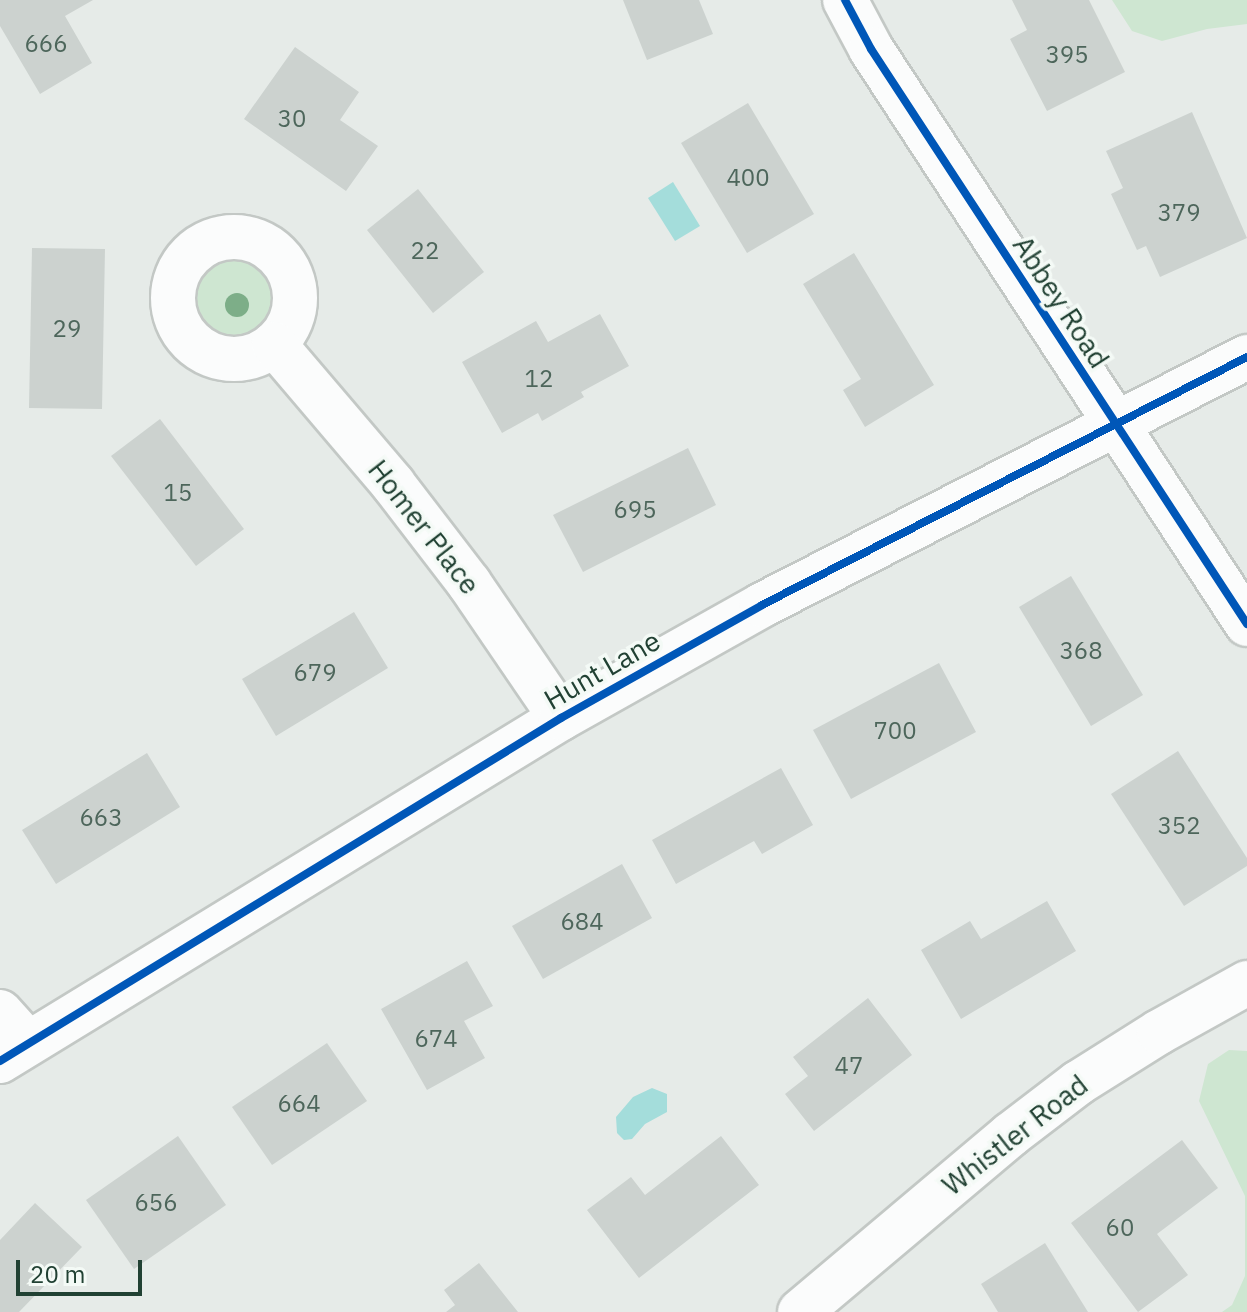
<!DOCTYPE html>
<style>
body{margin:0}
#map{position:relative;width:1247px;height:1312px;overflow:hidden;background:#e6ebe8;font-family:"IBM Plex Sans",sans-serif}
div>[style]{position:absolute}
.green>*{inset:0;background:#cee6d1}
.round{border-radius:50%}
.water>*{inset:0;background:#a4dddb}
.building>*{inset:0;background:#ccd2cf}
.roads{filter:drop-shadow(2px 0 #c3c8c5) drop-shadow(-2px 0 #c3c8c5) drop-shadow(0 2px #c3c8c5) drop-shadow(0 -2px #c3c8c5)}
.minor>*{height:44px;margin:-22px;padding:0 22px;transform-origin:22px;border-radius:22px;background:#fbfcfc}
.minor>.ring{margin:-22px;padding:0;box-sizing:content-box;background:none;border:44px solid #fbfcfc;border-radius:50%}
.cycleway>*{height:8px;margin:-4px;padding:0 4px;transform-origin:4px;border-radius:4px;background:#0057b8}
.trees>*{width:24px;height:24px;margin:-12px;border-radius:50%;background:#7dae88}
span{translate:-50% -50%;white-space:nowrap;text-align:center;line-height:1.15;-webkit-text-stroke:7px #f4faf6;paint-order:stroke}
.number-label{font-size:24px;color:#4d665b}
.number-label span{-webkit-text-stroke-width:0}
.street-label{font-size:28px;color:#214133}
.scale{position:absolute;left:16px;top:1260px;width:126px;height:36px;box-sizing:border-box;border:4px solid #214133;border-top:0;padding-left:10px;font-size:24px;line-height:28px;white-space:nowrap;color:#214133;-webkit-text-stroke:6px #f4faf6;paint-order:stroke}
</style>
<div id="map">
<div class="green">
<i style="clip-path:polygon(1112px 0,1247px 0,1247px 24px,1207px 29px,1162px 41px,1132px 31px)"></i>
<i class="round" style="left:173px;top:237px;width:122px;height:122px"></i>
<i style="clip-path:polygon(1229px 1050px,1247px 1051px,1247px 1312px,1222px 1312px,1232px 1305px,1245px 1276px,1245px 1196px,1199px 1101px,1208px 1064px)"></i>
</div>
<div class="water">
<i style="clip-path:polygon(673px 182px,700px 226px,675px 241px,648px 198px)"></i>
<i style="clip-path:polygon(652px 1088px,667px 1094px,667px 1112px,645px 1124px,632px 1139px,624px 1140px,617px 1133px,616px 1117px,633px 1097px)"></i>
</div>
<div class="building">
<i style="clip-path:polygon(0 0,93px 0,65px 16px,92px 63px,40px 94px,0 26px)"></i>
<i style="clip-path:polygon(623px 0,699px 0,713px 34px,647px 60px)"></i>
<i style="clip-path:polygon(1012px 0,1089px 0,1125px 72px,1047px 111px,1010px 39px,1027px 30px)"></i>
<i style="clip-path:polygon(295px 47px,359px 92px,340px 120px,378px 146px,346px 191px,244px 119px)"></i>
<i style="clip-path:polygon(748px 103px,814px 214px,747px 253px,681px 143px)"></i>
<i style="clip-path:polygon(1192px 112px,1247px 238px,1160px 277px,1146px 246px,1137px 250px,1111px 194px,1123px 188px,1106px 151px)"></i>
<i style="clip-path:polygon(418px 189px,484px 272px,433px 313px,367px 230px)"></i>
<i style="clip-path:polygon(32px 248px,105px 249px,102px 409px,29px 408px)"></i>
<i style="clip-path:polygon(854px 253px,934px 385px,865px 427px,843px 390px,861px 379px,803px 284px)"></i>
<i style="clip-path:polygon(600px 314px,629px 366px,581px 392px,584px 397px,542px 421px,538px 413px,502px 433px,462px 362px,536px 321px,548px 342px)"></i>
<i style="clip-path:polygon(160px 419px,244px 529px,196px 566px,111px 456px)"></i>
<i style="clip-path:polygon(688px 448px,716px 505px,583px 572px,553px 515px)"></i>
<i style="clip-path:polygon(1071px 576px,1143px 695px,1091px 726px,1019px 607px)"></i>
<i style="clip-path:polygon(354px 612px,388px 668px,276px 736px,242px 679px)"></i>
<i style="clip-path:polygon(939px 663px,976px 732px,851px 799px,813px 730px)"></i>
<i style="clip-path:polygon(1178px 751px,1247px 858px,1247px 866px,1184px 906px,1111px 794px)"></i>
<i style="clip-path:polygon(147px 753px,180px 807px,56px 884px,22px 830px)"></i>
<i style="clip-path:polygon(781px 768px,813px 825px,762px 854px,754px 841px,676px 884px,652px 840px)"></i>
<i style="clip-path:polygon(622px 864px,652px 918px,543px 979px,512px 926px)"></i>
<i style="clip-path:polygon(1047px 901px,1076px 951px,961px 1019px,921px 950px,970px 921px,981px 939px)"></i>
<i style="clip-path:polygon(467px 961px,493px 1006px,464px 1021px,485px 1058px,427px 1090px,381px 1009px)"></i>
<i style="clip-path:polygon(868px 998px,912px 1055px,814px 1131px,785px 1094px,808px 1076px,793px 1057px)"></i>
<i style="clip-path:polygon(327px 1043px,367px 1101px,272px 1165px,232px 1107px)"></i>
<i style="clip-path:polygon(178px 1136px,226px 1205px,134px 1269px,86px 1200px)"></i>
<i style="clip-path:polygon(721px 1136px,759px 1185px,639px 1278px,587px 1210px,631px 1177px,645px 1195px)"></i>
<i style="clip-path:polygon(1182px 1140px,1218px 1188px,1157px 1234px,1188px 1275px,1138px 1312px,1071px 1223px)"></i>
<i style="clip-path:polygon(35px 1203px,82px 1247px,19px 1312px,0 1312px,0 1240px)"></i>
<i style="clip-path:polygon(1045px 1243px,1088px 1312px,998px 1312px,981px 1284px)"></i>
<i style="clip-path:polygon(479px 1263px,518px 1312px,446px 1312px,455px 1305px,444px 1290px)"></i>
</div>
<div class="roads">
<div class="minor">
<i style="left:845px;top:0;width:55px;rotate:62deg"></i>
<i style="left:871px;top:49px;width:687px;rotate:56.82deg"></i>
<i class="ring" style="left:173px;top:237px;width:78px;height:78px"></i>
<i style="left:274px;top:344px;width:184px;rotate:49.6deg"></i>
<i style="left:393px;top:484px;width:125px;rotate:52.5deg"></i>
<i style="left:469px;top:583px;width:163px;rotate:55.7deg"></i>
<i style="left:0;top:1012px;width:40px;rotate:48deg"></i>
<i style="left:0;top:1061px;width:658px;rotate:-31.44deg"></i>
<i style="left:561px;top:718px;width:231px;rotate:-29.3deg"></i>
<i style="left:762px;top:605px;width:545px;rotate:-27.08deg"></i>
<i style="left:800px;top:1312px;width:275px;rotate:-40.1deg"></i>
<i style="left:1010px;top:1135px;width:86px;rotate:-37.4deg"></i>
<i style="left:1078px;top:1083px;width:96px;rotate:-32.2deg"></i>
<i style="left:1159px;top:1032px;width:101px;rotate:-29.1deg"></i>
</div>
</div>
<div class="cycleway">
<i style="left:845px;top:0;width:55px;rotate:62deg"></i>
<i style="left:871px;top:49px;width:687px;rotate:56.82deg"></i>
<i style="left:0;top:1061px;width:658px;rotate:-31.44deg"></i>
<i style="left:561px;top:718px;width:231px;rotate:-29.3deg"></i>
<i style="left:762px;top:605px;width:545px;rotate:-27.08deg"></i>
</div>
<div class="trees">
<i style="left:237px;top:305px"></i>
</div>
<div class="number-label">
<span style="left:46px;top:44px">666</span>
<span style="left:1067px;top:55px">395</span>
<span style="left:292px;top:119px">30</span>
<span style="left:748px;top:178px">400</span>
<span style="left:1179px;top:213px">379</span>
<span style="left:425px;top:251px">22</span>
<span style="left:67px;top:329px">29</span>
<span style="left:539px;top:379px">12</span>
<span style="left:178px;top:493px">15</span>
<span style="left:635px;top:510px">695</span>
<span style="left:1081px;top:651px">368</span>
<span style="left:315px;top:673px">679</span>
<span style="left:895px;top:731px">700</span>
<span style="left:101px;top:818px">663</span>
<span style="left:1179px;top:826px">352</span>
<span style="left:582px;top:922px">684</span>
<span style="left:436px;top:1039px">674</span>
<span style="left:849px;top:1066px">47</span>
<span style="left:299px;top:1104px">664</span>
<span style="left:156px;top:1203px">656</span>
<span style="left:1120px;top:1228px">60</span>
</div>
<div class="street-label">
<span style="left:1061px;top:302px;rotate:57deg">Abbey Road</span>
<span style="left:424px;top:527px;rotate:52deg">Homer Place</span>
<span style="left:602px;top:670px;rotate:-30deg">Hunt Lane</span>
<span style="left:1015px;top:1135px;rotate:-38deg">Whistler Road</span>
</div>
<div class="scale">20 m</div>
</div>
